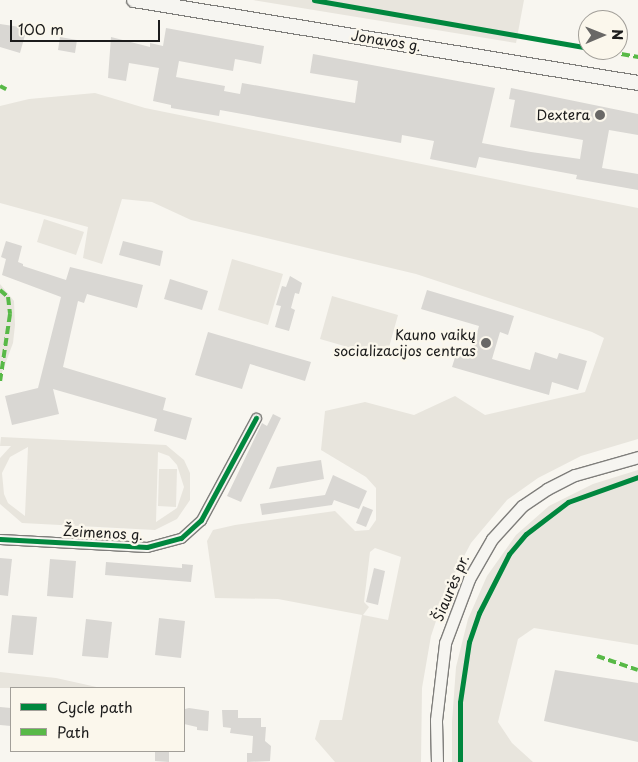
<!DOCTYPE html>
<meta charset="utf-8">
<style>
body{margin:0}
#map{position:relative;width:638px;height:762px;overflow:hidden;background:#f8f6f0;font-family:"Playpen Sans",sans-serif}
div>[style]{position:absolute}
.green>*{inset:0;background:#e8e5dd}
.building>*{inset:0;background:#d9d7d3}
.roads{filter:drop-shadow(1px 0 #7f7e7b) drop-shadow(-1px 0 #7f7e7b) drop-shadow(0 1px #7f7e7b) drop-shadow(0 -1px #7f7e7b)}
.street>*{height:9px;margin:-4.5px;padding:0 4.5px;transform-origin:4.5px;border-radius:4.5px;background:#f6f5f1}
.secondary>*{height:11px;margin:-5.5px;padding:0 5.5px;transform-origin:5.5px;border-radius:5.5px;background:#f6f5f1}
.primary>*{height:14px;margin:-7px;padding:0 7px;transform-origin:7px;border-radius:7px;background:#f6f5f1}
.quiet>*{height:4px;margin-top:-2px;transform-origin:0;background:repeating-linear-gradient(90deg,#58b947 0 8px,transparent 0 12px)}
.cycleway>*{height:5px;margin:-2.5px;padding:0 2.5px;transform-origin:2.5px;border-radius:2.5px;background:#00873e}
.dots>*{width:14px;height:14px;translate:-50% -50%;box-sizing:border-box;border:2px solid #fbf7ec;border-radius:50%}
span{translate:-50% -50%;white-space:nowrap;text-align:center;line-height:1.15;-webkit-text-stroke:5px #fbf7ec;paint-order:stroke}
.street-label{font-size:14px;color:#1c1c1c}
.poi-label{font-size:14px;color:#1c1c1c}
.right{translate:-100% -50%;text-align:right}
.legend{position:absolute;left:10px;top:687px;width:175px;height:65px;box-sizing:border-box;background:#fbf7ec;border:1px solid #a29f99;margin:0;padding:6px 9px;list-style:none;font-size:15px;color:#1c1c1c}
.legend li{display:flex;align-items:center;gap:10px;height:25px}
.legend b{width:25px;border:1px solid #a29f99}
.north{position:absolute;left:578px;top:10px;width:50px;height:50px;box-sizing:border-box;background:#fbf7ec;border:1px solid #a29f99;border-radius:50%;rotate:89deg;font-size:14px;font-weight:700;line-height:20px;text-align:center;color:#1c1c1c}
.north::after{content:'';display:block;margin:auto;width:18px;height:22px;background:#696866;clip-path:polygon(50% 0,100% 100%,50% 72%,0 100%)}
.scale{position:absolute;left:10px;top:20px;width:150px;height:22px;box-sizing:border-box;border:2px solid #1c1c1c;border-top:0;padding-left:6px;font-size:15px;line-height:18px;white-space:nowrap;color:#1c1c1c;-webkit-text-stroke:4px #fbf7ec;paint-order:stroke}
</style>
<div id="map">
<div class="green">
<i style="clip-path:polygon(253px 0,524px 0,516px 43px)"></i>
<i style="clip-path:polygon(evenodd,95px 93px,145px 108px,638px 208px,638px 439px,581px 456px,538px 478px,507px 500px,471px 543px,447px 588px,431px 636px,422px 688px,421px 762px,335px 762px,315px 739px,320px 720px,342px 720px,362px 615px,278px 599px,215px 598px,207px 541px,213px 530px,235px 525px,335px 511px,355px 531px,369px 530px,376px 520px,376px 488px,366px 477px,321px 450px,325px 411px,365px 402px,414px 415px,455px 396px,485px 415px,585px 392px,604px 338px,592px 332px,416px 274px,191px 220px,152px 202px,122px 199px,102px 264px,83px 258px,88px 227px,0 203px,0 106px,29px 99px,95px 93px,375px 548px,401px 557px,388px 620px,363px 615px,369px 607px,364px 602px,370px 552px,375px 548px)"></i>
<i style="clip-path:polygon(44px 219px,84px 232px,76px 255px,37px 242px)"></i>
<i style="clip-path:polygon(232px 259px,283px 274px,268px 325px,218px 310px)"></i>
<i style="clip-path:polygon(0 284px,14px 301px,15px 325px,13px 343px,0 378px)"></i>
<i style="clip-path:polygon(332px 296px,398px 315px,386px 358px,320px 339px)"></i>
<i style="clip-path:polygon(evenodd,1px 437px,166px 445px,184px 460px,190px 473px,190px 500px,177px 519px,155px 530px,22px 523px,0 504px,0 458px,11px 446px,0 446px,1px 437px,28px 447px,25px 515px,25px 516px,8px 503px,4px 494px,2px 473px,10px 457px,28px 447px,1px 437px,158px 452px,169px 456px,177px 465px,184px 487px,177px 508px,156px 522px,158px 452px)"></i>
<i style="clip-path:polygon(159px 469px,177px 469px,176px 507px,158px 506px)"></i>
<i style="clip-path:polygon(638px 470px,638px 645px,534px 628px,518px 639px,498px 722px,512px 743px,533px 762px,452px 762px,452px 722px,456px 667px,468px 619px,487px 576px,516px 535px,549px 506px,593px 484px)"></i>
<i style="clip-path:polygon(0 672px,56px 678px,101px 688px,0 688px)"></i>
</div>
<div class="building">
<i style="clip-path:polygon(0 24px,27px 28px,20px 53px,0 47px)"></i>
<i style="clip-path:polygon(166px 28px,264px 46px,261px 64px,235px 59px,233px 71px,179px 61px,176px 77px,225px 86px,224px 91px,240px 94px,242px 83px,355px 103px,358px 81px,310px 73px,313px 54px,495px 88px,482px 143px,531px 152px,580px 159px,583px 140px,510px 127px,515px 100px,509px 99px,511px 88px,638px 114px,638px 135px,609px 130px,602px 168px,638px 174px,638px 190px,576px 179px,577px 175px,479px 157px,476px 168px,430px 159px,434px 141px,402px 135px,401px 143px,220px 110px,219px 116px,171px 108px,171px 105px,153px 101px,159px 68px,129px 63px,126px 81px,108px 78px,111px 37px,150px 47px,150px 43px,163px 46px)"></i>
<i style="clip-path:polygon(60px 37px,77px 40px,75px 53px,58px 50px)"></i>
<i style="clip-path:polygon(6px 241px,22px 246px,18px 262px,23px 264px,23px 266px,66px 280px,70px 267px,143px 285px,137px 308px,87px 294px,84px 303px,78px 301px,63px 367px,166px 398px,163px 410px,192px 418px,186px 440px,154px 431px,157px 419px,53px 389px,59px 414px,12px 425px,5px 396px,38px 388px,61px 297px,2px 275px,6px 259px,1px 257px)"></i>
<i style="clip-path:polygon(123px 241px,163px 251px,160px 266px,119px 255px)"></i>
<i style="clip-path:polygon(290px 276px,302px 283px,299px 294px,295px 293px,291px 308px,295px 310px,289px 331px,275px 327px,281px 306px,276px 305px,282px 286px,286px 287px)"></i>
<i style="clip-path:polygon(170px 279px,208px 291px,202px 310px,164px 299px)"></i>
<i style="clip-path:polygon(427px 290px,514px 316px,508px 335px,500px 332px,492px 359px,530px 370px,535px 352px,557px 359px,559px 353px,587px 361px,578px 390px,552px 382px,549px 395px,452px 367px,457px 351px,471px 355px,479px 326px,421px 309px)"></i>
<i style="clip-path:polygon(208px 332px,311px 362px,305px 381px,250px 364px,242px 389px,195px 375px)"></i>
<i style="clip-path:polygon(273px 414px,281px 418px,241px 502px,227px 496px,262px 423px,267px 426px)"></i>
<i style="clip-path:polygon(321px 460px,324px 479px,269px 489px,277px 467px)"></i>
<i style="clip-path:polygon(333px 475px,367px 491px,359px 509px,334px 500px,332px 505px,262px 515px,260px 504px,325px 495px)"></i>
<i style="clip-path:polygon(363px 506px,373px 510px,366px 527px,356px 523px)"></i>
<i style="clip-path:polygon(0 558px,12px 559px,8px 596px,0 595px)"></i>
<i style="clip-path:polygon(50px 559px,76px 561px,73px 598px,47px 596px)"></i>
<i style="clip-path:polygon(106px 562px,182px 568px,182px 564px,193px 565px,191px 582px,105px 575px)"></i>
<i style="clip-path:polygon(374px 568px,385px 571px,378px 605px,366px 602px)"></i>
<i style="clip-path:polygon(12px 615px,37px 617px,33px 655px,8px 653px)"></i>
<i style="clip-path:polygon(159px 618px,185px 621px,181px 658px,155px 655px)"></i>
<i style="clip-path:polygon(86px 619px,112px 622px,108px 658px,82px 656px)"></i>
<i style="clip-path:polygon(555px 670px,638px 683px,638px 742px,544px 721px)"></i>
<i style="clip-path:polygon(0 707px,11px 708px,11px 726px,0 725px)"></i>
<i style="clip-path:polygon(189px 708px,209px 711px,208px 731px,197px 730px,197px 727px,184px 724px,185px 709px)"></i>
<i style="clip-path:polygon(222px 710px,238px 710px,238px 718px,261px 718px,261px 727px,266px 727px,265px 741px,271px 746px,270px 761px,247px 762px,247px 753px,252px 753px,253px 736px,230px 733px,231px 728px,223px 727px)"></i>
<i style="clip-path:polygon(155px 751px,169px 751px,169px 762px,155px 761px)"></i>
</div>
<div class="roads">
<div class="street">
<i style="left:0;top:539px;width:147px;rotate:3.1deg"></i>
<i style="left:147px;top:547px;width:35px;rotate:-15deg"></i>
<i style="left:181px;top:538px;width:27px;rotate:-42deg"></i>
<i style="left:201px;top:520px;width:116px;rotate:-61.7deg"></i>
</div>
<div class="secondary">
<i style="left:437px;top:762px;width:42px;rotate:-91.4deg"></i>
<i style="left:436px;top:720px;width:78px;rotate:-83.3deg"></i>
<i style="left:445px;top:643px;width:68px;rotate:-69.4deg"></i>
<i style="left:469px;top:579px;width:46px;rotate:-60.1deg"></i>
<i style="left:492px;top:539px;width:45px;rotate:-47.7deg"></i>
<i style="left:522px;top:506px;width:30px;rotate:-34deg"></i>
<i style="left:547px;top:489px;width:31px;rotate:-27deg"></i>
<i style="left:575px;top:475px;width:66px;rotate:-15.9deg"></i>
</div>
<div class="primary">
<i style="left:134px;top:0;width:511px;rotate:9.35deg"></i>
</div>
</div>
<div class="quiet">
<i style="left:598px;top:50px;width:41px;rotate:9.9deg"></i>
<i style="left:0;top:86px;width:7px;rotate:27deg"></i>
<i style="left:0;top:290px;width:11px;rotate:41deg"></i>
<i style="left:8px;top:297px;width:17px;rotate:83deg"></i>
<i style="left:10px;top:314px;width:69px;rotate:98.4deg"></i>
<i style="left:597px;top:656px;width:43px;rotate:18.9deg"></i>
</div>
<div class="cycleway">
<i style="left:314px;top:0;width:278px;rotate:9.9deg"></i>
<i style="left:0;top:539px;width:147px;rotate:3.1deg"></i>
<i style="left:147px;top:547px;width:35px;rotate:-15deg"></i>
<i style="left:181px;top:538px;width:27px;rotate:-42deg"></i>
<i style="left:201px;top:520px;width:116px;rotate:-61.7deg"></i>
<i style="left:460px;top:762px;width:60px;rotate:-90deg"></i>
<i style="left:460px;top:702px;width:61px;rotate:-81.5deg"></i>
<i style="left:469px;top:642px;width:31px;rotate:-71deg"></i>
<i style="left:479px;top:613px;width:66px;rotate:-63deg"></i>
<i style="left:509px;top:554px;width:26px;rotate:-50deg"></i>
<i style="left:526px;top:534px;width:53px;rotate:-37.3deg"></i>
<i style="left:568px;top:502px;width:74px;rotate:-19.7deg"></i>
</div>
<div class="dots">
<i style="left:600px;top:115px;background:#696866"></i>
<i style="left:486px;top:343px;background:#696866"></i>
</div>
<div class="street-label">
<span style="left:386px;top:41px;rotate:9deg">Jonavos g.</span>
<span style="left:103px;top:533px;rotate:3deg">Žeimenos g.</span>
<span style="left:451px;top:588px;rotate:-67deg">Šiaurės pr.</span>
</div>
<div class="poi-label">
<span class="right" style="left:590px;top:115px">Dextera</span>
<span class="right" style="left:476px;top:343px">Kauno vaikų<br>socializacijos centras</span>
</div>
<ul class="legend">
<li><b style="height:6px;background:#00873e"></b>Cycle path</li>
<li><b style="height:6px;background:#58b947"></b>Path</li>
</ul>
<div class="north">N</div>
<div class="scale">100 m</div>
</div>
